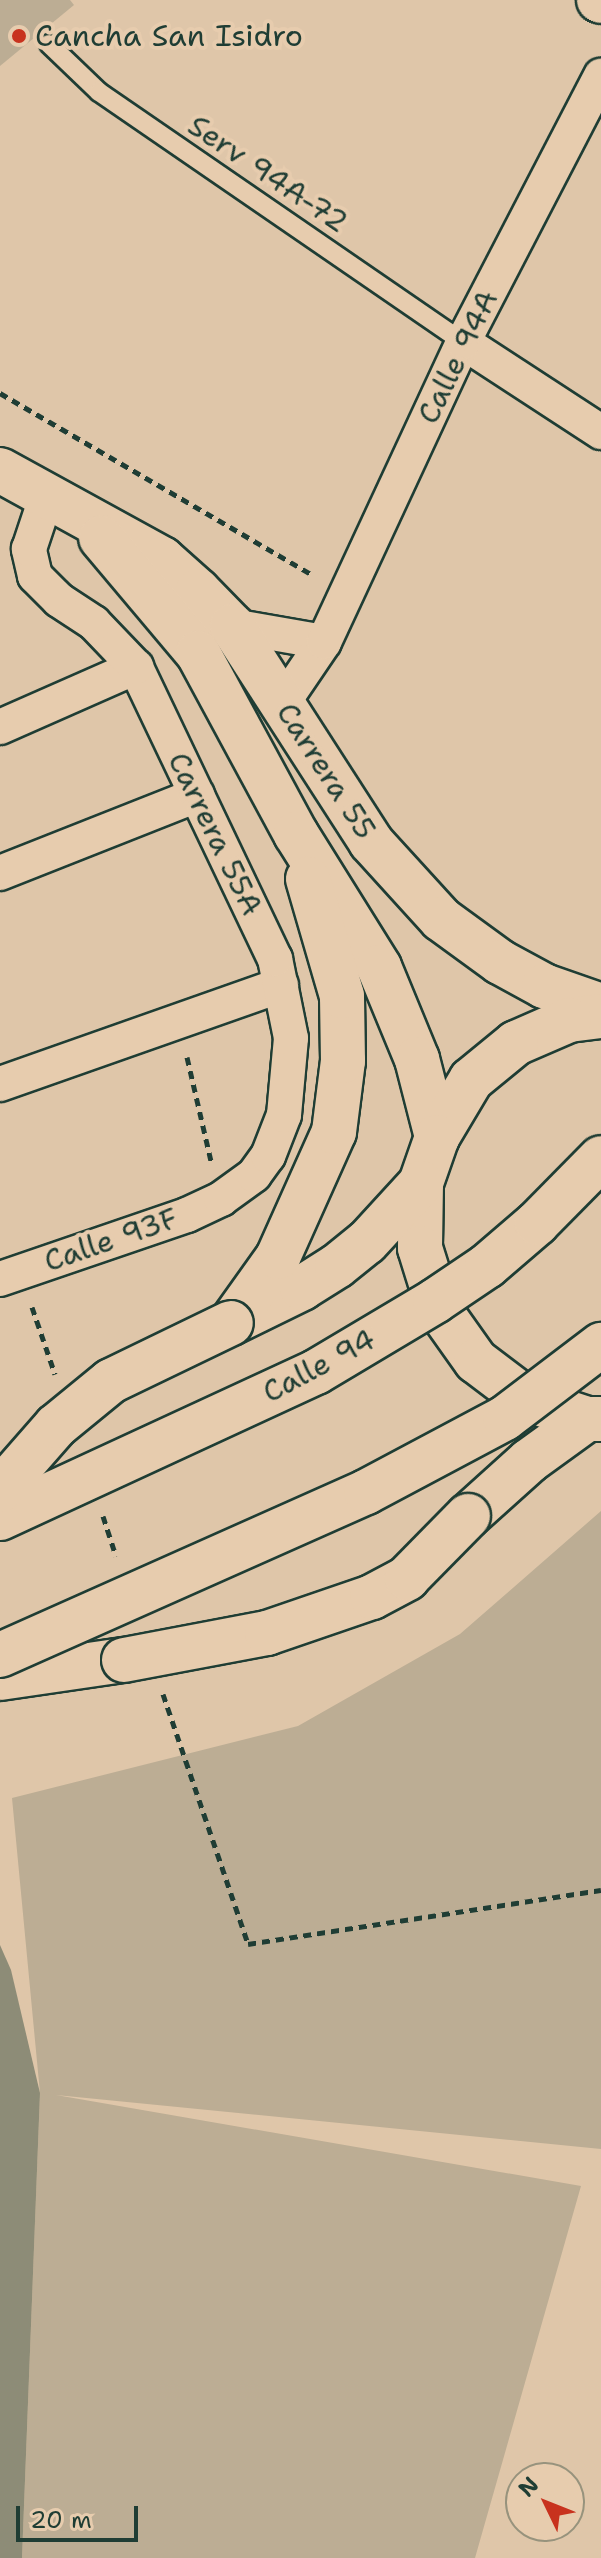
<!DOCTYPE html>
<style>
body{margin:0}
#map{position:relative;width:601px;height:2558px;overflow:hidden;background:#dfc6a9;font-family:"Shantell Sans",sans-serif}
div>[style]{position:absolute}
.green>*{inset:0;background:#bcad94}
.water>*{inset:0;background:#8d8c77}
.path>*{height:5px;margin-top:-2.5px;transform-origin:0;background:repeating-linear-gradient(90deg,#1f3d34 0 8px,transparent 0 14px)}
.roads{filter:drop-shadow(2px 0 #1f3d34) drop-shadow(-2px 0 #1f3d34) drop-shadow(0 2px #1f3d34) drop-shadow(0 -2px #1f3d34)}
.service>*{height:18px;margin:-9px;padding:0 9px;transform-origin:9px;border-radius:9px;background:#e7ccae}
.minor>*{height:34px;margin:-17px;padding:0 17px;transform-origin:17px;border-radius:17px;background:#e7ccae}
.tertiary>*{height:44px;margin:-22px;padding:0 22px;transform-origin:22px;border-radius:22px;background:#e7ccae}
.secondary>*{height:44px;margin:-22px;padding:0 22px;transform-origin:22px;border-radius:22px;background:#e7ccae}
.bridges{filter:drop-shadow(2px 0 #1f3d34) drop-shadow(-2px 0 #1f3d34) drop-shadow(0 2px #1f3d34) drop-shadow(0 -2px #1f3d34)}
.tertiary-bridge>*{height:44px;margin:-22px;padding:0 22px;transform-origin:22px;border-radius:22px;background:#e7ccae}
.secondary-bridge>*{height:44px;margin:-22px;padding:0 22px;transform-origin:22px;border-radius:22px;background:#e7ccae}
.dots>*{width:22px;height:22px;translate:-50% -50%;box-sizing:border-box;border:4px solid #e7ccae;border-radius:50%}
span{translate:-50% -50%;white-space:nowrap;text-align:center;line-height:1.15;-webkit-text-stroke:8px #e7ccae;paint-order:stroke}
.poi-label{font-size:30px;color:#1f3d34}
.left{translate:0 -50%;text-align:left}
.street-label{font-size:30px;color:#1f3d34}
.north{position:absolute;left:505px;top:2462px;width:80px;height:80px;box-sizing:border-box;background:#e7ccae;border:2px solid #97937d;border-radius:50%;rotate:313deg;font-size:22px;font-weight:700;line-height:32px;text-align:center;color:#1f3d34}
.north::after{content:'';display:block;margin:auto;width:28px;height:36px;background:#c8321e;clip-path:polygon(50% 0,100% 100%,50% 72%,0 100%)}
.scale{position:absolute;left:16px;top:2506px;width:122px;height:36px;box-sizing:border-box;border:4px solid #1f3d34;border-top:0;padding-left:10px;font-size:24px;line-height:28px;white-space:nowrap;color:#1f3d34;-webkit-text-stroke:6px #e7ccae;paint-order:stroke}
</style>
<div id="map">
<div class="green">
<i style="clip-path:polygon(0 0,70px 0,74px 5px,0 66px)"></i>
<i style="clip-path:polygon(601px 1511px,601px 2149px,56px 2095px,581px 2186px,475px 2558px,22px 2558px,40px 2093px,12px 1798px,298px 1726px,460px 1634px)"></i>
</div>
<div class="water">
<i style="clip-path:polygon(0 1945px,11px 1970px,40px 2093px,22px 2558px,0 2558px)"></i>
</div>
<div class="path">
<i style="left:0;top:393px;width:363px;rotate:30.2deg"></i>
<i style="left:187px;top:1057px;width:107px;rotate:77deg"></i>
<i style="left:32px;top:1307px;width:71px;rotate:71.1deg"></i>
<i style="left:103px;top:1516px;width:42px;rotate:72deg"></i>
<i style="left:163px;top:1694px;width:264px;rotate:71.2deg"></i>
<i style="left:248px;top:1944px;width:357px;rotate:-8.7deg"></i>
</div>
<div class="roads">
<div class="service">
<i style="left:49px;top:44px;width:69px;rotate:43.8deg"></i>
<i style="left:99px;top:92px;width:442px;rotate:34.5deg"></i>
</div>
<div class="minor">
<i style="left:463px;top:342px;width:165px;rotate:33.1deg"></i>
<i style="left:232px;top:626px;width:93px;rotate:9.9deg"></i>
<i style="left:282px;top:704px;width:75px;rotate:-55.9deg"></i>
<i style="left:324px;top:642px;width:331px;rotate:-65.1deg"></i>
<i style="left:463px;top:342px;width:300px;rotate:-62.6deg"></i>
<i style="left:0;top:727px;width:149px;rotate:-23.8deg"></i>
<i style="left:0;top:873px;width:212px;rotate:-21.6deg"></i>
<i style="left:0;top:1084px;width:298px;rotate:-19.4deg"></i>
<i style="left:0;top:1279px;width:198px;rotate:-18.9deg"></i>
<i style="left:187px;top:1215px;width:38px;rotate:-25deg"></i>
<i style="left:221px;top:1199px;width:41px;rotate:-36deg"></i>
<i style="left:254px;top:1175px;width:24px;rotate:-54deg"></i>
<i style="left:268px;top:1156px;width:44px;rotate:-68.7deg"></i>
<i style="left:284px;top:1115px;width:77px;rotate:-84.8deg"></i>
<i style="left:291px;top:1038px;width:81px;rotate:-101.4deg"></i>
<i style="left:275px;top:959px;width:323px;rotate:-115.5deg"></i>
<i style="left:136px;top:667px;width:61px;rotate:-133.7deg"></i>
<i style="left:94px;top:623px;width:42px;rotate:-146.7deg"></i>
<i style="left:59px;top:600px;width:34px;rotate:-135deg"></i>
<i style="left:35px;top:576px;width:28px;rotate:-103deg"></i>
<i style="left:29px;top:549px;width:57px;rotate:-71.6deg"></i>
</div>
<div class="tertiary">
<i style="left:599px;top:0;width:2px;rotate:27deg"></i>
</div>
<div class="secondary">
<i style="left:0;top:470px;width:185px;rotate:28.8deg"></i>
<i style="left:162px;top:559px;width:48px;rotate:41.6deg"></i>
<i style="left:198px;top:591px;width:49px;rotate:45.8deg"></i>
<i style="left:232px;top:626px;width:257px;rotate:57.2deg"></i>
<i style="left:371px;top:842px;width:104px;rotate:47.7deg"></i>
<i style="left:441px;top:919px;width:73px;rotate:36.1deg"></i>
<i style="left:500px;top:962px;width:50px;rotate:28.6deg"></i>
<i style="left:544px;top:986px;width:60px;rotate:19.3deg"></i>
<i style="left:101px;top:538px;width:150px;rotate:49.9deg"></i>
<i style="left:198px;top:653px;width:206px;rotate:61.6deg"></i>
<i style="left:296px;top:834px;width:157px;rotate:58deg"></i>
<i style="left:379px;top:967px;width:100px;rotate:67.6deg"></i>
<i style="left:417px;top:1059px;width:81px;rotate:75.6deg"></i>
<i style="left:601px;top:1016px;width:32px;rotate:173deg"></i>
<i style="left:569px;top:1020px;width:58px;rotate:156.5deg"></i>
<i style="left:516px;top:1043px;width:58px;rotate:140.6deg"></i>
<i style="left:471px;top:1080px;width:66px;rotate:120.8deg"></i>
<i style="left:437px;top:1137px;width:49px;rotate:109.2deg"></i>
<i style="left:421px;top:1183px;width:65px;rotate:90.9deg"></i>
<i style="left:420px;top:1248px;width:64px;rotate:72.7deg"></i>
<i style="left:439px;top:1309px;width:64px;rotate:54.6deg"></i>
<i style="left:476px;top:1361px;width:63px;rotate:37.2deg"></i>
<i style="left:526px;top:1399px;width:64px;rotate:18.2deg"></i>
<i style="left:587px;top:1419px;width:14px"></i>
<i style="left:235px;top:1321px;width:75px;rotate:-26.2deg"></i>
<i style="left:302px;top:1288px;width:41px;rotate:-32.2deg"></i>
<i style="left:337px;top:1266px;width:38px;rotate:-39deg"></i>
<i style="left:367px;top:1242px;width:80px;rotate:-47.5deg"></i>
<i style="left:231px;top:1323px;width:81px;rotate:-54.5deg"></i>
<i style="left:278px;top:1257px;width:137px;rotate:-65.9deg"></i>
<i style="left:334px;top:1132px;width:72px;rotate:-82.8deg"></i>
<i style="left:343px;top:1061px;width:65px;rotate:-90.9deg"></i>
<i style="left:342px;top:996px;width:122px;rotate:-106.2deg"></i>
<i style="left:468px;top:1516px;width:82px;rotate:-42deg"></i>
<i style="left:529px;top:1461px;width:72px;rotate:-35.9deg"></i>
<i style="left:0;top:1678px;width:125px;rotate:-8.3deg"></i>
</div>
</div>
<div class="bridges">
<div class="tertiary-bridge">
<i style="left:0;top:1518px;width:348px;rotate:-24.8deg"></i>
<i style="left:316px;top:1372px;width:139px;rotate:-30.8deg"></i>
<i style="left:435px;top:1301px;width:63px;rotate:-33.9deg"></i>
<i style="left:487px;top:1266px;width:66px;rotate:-40.7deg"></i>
<i style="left:537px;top:1223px;width:91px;rotate:-45.4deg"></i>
<i style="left:0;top:1655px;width:401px;rotate:-24deg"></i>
<i style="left:366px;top:1492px;width:157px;rotate:-28deg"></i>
<i style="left:505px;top:1418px;width:121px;rotate:-37.2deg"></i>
</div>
<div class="secondary-bridge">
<i style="left:0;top:1490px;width:85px;rotate:-48.8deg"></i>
<i style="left:56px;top:1426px;width:71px;rotate:-39.3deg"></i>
<i style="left:111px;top:1381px;width:133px;rotate:-25.8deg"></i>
<i style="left:124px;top:1660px;width:146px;rotate:-10.7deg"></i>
<i style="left:267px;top:1633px;width:111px;rotate:-18.9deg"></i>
<i style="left:372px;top:1597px;width:40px;rotate:-28deg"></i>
<i style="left:407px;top:1578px;width:87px;rotate:-45.5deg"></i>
</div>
</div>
<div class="dots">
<i style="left:19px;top:36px;background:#c8321e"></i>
</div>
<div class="poi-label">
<span class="left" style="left:35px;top:36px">Cancha San Isidro</span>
</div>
<div class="street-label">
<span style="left:268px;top:174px;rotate:34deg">Serv 94A-72</span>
<span style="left:458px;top:357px;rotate:-64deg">Calle 94A</span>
<span style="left:326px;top:771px;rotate:57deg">Carrera 55</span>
<span style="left:215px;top:834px;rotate:64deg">Carrera 55A</span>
<span style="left:111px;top:1240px;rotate:-19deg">Calle 93F</span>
<span style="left:319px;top:1366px;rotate:-28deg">Calle 94</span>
</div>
<div class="north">N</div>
<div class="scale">20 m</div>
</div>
